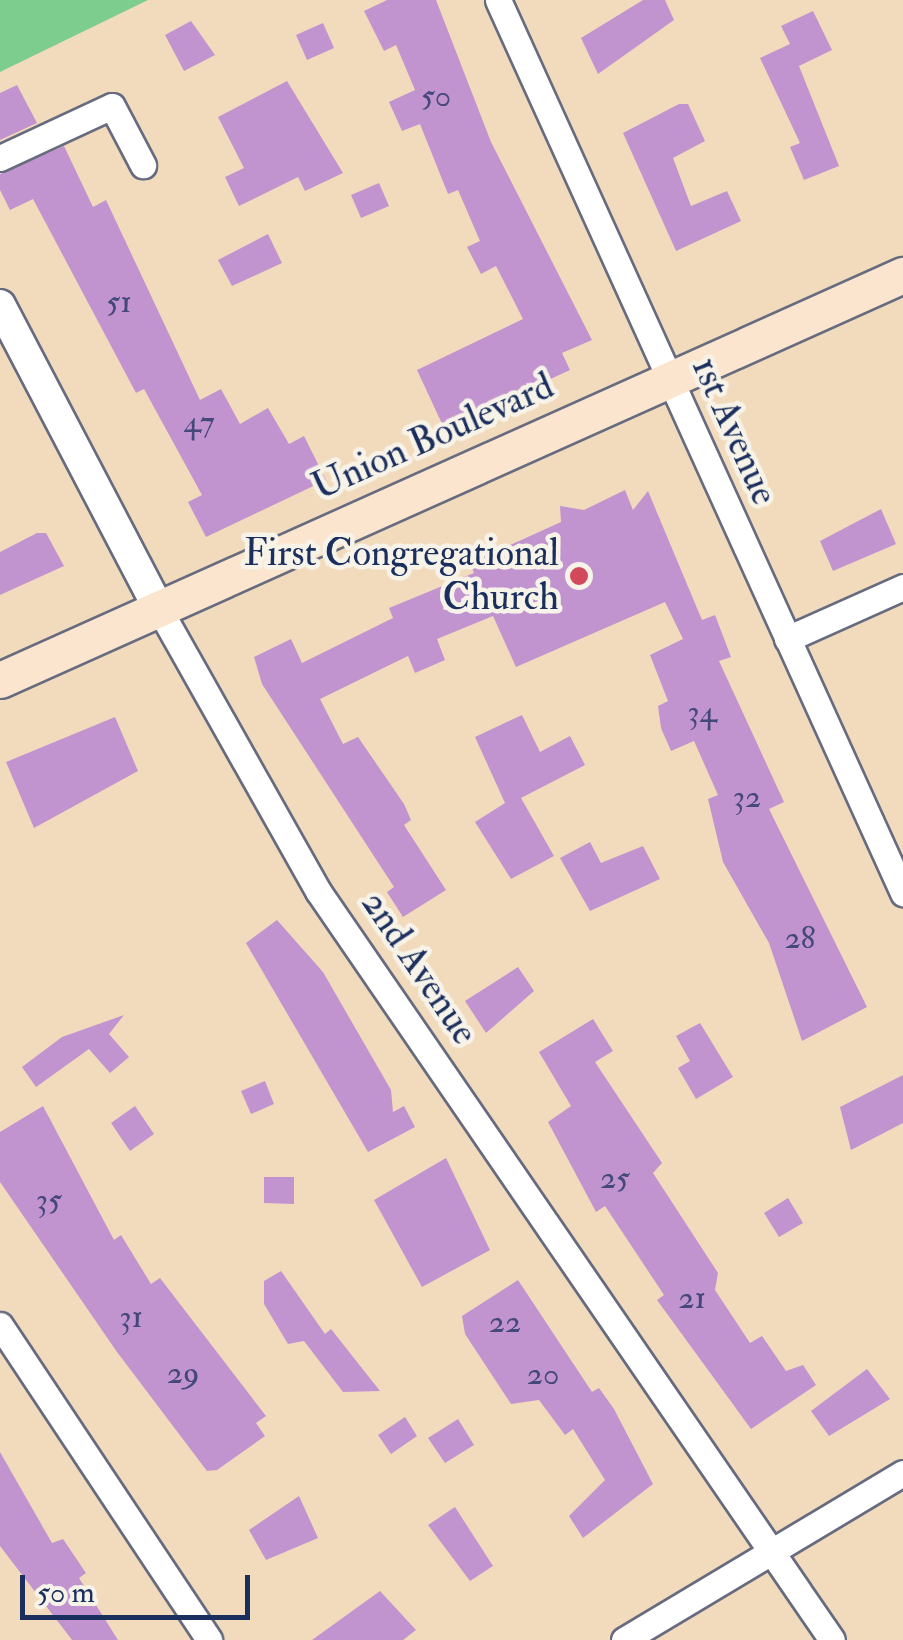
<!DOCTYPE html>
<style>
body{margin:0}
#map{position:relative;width:903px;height:1640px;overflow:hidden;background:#f2dbbd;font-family:"IM FELL Double Pica",serif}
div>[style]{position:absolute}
.green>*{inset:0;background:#7ccd8e}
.building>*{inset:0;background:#c194cf}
.roads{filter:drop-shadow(2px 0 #666b7f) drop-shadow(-2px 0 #666b7f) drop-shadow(0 2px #666b7f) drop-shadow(0 -2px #666b7f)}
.minor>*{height:25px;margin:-12.5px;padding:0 12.5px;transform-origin:12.5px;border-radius:12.5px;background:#fff}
.tertiary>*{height:30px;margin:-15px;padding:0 15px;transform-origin:15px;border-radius:15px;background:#fff}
.secondary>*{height:35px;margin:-17.5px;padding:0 17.5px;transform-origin:17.5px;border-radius:17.5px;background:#fbe5cf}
.dots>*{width:28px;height:28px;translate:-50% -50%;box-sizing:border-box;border:5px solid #f7f3e8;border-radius:50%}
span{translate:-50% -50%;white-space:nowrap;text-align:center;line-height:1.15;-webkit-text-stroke:9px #f7f3e8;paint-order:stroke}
.number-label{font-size:32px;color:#44487a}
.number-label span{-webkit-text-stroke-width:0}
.street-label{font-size:38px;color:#1b2f5e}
.poi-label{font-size:38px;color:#1b2f5e}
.right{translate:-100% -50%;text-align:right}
.scale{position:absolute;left:20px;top:1575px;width:230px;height:45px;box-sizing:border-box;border:5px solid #1b2f5e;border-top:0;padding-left:12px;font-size:30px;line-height:35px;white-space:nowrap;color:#1b2f5e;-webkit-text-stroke:8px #f7f3e8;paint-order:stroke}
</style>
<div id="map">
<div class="green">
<i style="clip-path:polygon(0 0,148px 0,0 72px)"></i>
</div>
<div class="building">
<i style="clip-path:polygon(387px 0,436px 0,491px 142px,592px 340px,562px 353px,570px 370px,444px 428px,417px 370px,523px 319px,496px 266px,481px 274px,467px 247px,480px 241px,458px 190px,448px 194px,420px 124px,402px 131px,389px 102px,415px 90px,396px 45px,384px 51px,364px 11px)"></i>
<i style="clip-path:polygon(643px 0,665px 0,674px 20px,598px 74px,581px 38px)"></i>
<i style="clip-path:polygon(813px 11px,832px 50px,799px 66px,839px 166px,804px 180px,790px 147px,800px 143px,760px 58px,790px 44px,781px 26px)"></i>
<i style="clip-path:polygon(191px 21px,215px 55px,184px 71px,165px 35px)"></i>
<i style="clip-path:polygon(323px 23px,334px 48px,307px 60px,296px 35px)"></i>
<i style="clip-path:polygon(287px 81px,343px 173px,305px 191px,298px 177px,239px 206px,225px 177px,244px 168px,218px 117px)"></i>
<i style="clip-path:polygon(17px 85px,37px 123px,0 140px,0 93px)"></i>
<i style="clip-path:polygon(679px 104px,688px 104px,705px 141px,673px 158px,691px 206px,727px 191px,741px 221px,676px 251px,623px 133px)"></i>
<i style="clip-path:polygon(64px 146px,93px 207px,106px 200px,200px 400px,221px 389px,240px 424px,268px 408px,289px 444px,304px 436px,326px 480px,206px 537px,188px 502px,202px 495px,144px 389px,136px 393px,33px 199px,10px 210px,0 190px,0 174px)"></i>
<i style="clip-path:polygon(379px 183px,389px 206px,361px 218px,351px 195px)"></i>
<i style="clip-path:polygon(268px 234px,282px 263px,232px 286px,218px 260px)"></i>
<i style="clip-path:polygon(625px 490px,633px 510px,648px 491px,702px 620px,715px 615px,731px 657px,719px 661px,784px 802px,769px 809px,867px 1007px,802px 1041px,769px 943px,723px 862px,708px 799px,718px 795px,694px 741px,671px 751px,661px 728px,658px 706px,668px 701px,650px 655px,683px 639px,665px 602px,516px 667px,493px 616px,437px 639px,445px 660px,415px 673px,408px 656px,320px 699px,343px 744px,358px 737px,404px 804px,411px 820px,404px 825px,446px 890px,403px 917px,387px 892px,394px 887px,262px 684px,254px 657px,291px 639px,302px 663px,393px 618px,389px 608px,474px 573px,470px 563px,561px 522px,560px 506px,584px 510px)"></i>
<i style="clip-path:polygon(881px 509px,896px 544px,833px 571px,820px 541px)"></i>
<i style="clip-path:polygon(37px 533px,46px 533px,64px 566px,0 595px,0 552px)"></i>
<i style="clip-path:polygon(522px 715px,540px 752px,570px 736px,585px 765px,521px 798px,554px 856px,511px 879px,475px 822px,505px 803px,475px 737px)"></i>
<i style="clip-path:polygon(115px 717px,138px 771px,34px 828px,6px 762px)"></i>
<i style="clip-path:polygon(590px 842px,601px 863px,643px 846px,660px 879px,590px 911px,560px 858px)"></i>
<i style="clip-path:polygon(277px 920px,323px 972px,391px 1090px,393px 1112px,404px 1106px,415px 1127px,368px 1152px,246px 943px)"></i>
<i style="clip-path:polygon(518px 967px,534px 991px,486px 1033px,465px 1001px)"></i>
<i style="clip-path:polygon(124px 1015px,109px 1034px,129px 1057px,110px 1073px,89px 1049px,36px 1087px,22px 1067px,62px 1037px)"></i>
<i style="clip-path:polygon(593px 1019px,613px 1051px,595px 1062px,662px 1163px,653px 1173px,718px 1273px,715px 1290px,750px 1343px,762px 1336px,786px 1371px,803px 1365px,816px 1385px,751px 1429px,657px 1300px,664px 1295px,605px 1206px,596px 1212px,548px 1122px,571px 1106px,539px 1052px)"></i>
<i style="clip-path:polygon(700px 1023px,733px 1077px,696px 1099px,678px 1068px,690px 1061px,676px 1036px)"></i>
<i style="clip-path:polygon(903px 1075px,903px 1123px,851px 1150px,840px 1107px)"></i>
<i style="clip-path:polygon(265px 1081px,274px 1104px,251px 1114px,241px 1091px)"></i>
<i style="clip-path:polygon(43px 1106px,114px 1240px,121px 1235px,151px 1284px,160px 1278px,266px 1416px,256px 1423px,265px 1436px,217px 1470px,207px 1471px,117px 1352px,0 1182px,0 1132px)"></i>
<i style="clip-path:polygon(135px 1106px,154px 1134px,130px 1151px,111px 1123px)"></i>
<i style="clip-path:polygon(446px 1158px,490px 1250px,422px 1287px,374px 1200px)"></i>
<i style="clip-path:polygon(264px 1177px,294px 1177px,294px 1204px,264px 1203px)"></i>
<i style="clip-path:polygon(788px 1198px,803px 1223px,779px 1237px,764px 1213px)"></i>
<i style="clip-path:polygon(281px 1271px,325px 1334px,331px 1329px,380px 1391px,343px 1392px,304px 1341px,288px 1344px,264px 1304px,264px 1281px)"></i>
<i style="clip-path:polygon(518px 1280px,592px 1392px,599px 1388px,614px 1409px,653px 1484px,583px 1538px,569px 1516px,605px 1480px,573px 1429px,565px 1435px,539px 1400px,511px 1404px,465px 1334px,462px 1316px)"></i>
<i style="clip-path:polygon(867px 1369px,890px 1399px,829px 1436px,811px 1411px)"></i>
<i style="clip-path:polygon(405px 1417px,417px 1436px,391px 1454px,378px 1435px)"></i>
<i style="clip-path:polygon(458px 1419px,474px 1445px,445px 1463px,428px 1438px)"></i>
<i style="clip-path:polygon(0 1452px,52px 1543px,63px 1539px,86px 1573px,79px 1578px,118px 1640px,72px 1640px,0 1546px)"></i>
<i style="clip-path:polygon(299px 1496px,318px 1538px,266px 1560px,249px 1530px)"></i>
<i style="clip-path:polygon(455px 1507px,493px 1566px,470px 1581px,428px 1525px)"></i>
<i style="clip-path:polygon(380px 1591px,416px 1630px,403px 1640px,312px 1640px)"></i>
</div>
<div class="roads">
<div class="minor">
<i style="left:498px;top:0;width:981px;rotate:65.6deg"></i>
<i style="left:0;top:158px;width:123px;rotate:-24.9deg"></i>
<i style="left:112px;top:106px;width:67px;rotate:62.3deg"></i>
<i style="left:158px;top:607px;width:326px;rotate:60.6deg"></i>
<i style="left:318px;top:891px;width:908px;rotate:55.54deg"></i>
<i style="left:787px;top:639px;width:127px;rotate:-24.1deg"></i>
<i style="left:0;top:1325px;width:378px;rotate:56.4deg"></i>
<i style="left:624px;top:1640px;width:325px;rotate:-30.9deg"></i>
</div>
<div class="tertiary">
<i style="left:0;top:305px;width:341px;rotate:62.4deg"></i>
</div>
<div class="secondary">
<i style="left:0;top:680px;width:990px;rotate:-24.16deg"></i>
</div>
</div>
<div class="dots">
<i style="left:579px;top:576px;background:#d1495b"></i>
</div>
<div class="number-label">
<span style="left:436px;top:96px">50</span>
<span style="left:119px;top:302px">51</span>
<span style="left:199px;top:422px">47</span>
<span style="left:702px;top:712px">34</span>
<span style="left:747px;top:797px">32</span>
<span style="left:800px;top:938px">28</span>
<span style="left:615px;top:1178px">25</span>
<span style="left:49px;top:1200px">35</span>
<span style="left:692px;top:1298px">21</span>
<span style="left:131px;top:1317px">31</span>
<span style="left:505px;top:1322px">22</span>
<span style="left:183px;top:1373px">29</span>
<span style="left:543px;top:1374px">20</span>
</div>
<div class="street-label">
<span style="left:734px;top:431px;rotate:66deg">1st Avenue</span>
<span style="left:433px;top:437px;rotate:-24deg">Union Boulevard</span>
<span style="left:419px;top:968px;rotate:56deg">2nd Avenue</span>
</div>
<div class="poi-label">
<span class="right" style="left:559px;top:576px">First Congregational<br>Church</span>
</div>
<div class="scale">50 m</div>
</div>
